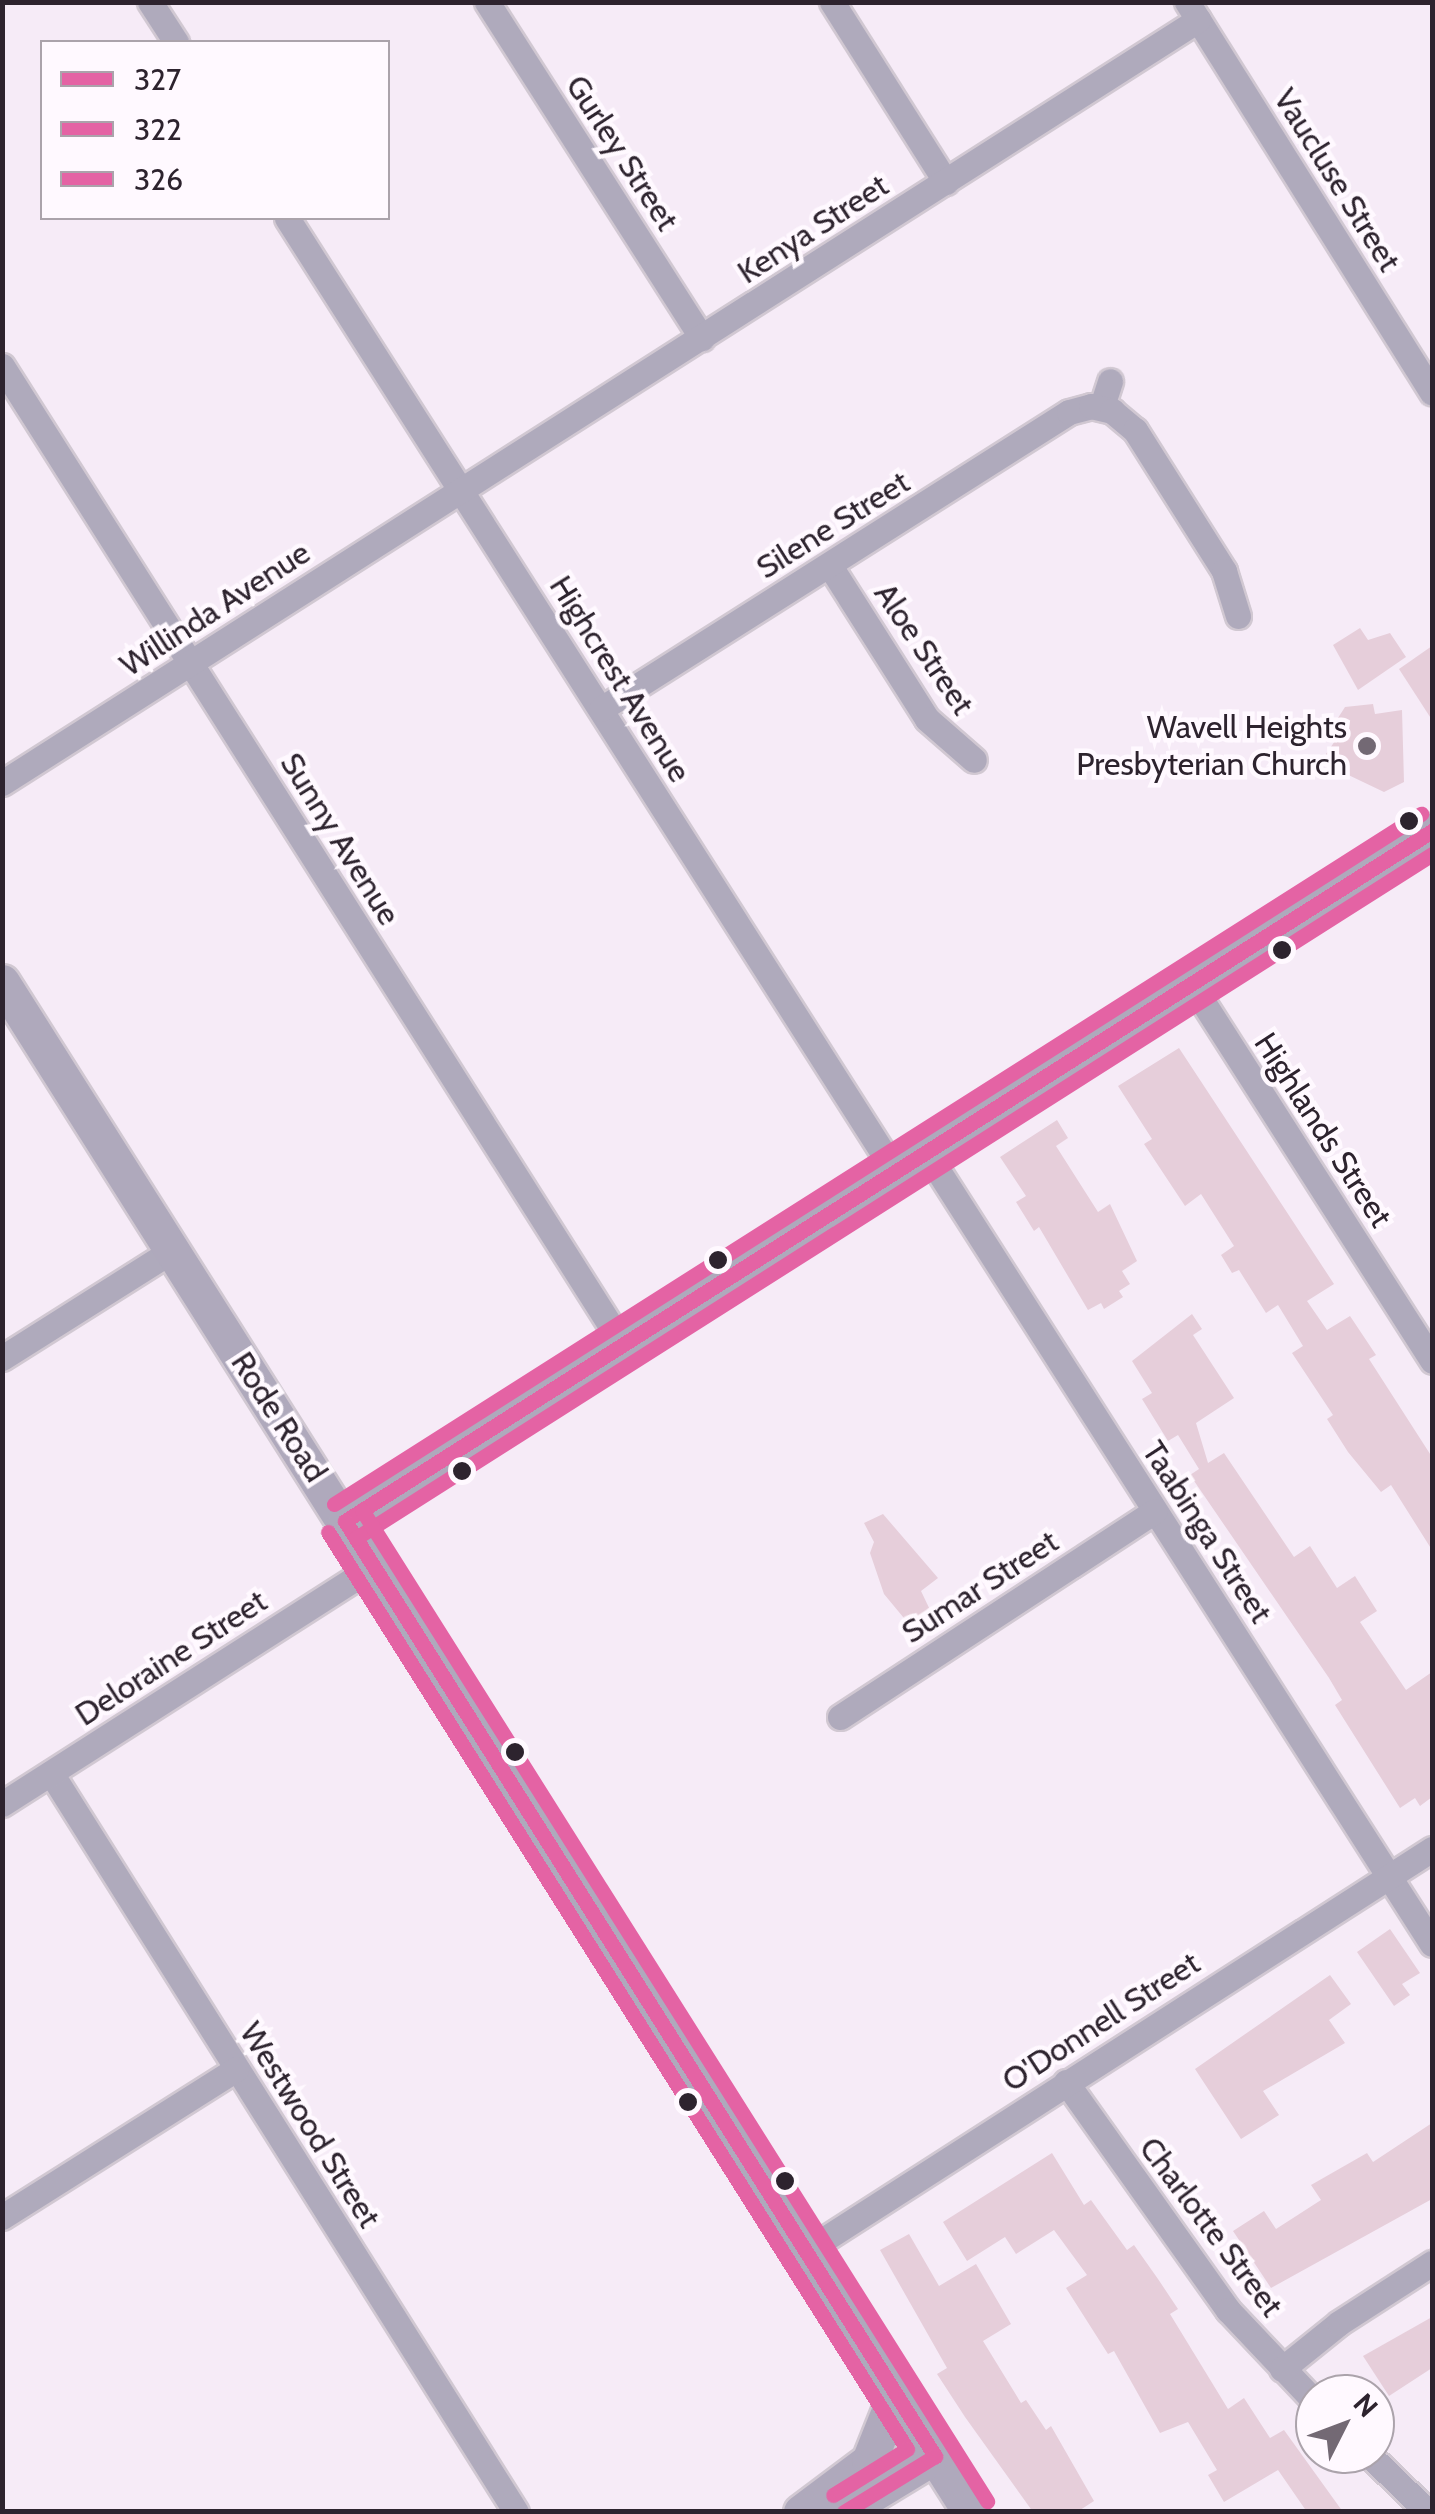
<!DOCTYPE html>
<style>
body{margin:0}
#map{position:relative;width:1435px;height:2514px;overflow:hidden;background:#f6ebf7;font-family:Cabin,sans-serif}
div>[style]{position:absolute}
.building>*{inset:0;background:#e6ceda}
.roads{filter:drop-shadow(2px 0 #d1c8d2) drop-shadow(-2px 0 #d1c8d2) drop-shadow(0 2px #d1c8d2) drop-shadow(0 -2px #d1c8d2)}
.street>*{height:25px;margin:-12.5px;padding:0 12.5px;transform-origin:12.5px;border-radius:12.5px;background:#afaabc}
.secondary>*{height:35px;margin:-17.5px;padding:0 17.5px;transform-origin:17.5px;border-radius:17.5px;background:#afa9bc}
.bus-1>*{height:15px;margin:-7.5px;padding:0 7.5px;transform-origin:7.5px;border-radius:7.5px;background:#e463a4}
.bus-2>*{height:15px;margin:-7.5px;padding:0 7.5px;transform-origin:7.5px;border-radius:7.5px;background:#e463a4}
.bus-3>*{height:15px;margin:-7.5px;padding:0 7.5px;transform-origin:7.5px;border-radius:7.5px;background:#e463a4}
.dots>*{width:28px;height:28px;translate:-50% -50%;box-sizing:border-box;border:5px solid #fff9ff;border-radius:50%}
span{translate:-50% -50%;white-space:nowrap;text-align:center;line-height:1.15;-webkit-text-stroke:9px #fff9ff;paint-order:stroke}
.street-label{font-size:32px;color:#2d232e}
.poi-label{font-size:32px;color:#2d232e}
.right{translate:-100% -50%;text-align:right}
.frame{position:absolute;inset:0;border:5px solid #2d232e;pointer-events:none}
.legend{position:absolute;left:40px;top:40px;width:350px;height:180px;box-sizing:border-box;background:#fff9ff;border:2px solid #aba3ab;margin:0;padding:12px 18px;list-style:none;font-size:30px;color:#2d232e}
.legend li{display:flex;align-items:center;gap:20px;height:50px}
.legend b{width:50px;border:2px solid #aba3ab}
.north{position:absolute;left:1295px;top:2374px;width:100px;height:100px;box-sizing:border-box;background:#fff9ff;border:2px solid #aba3ab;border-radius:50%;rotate:48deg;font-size:28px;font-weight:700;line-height:40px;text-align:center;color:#2d232e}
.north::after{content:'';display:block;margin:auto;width:35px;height:45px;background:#736974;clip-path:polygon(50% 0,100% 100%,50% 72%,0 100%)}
</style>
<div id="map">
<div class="building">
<i style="clip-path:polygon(1360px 628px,1368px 640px,1390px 633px,1406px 657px,1358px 690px,1333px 645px)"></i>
<i style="clip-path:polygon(1432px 646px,1432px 720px,1399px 669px)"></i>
<i style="clip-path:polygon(1373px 704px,1375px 714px,1402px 710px,1404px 782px,1384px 792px,1340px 771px,1326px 754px,1337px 738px,1329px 732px,1345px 707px)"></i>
<i style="clip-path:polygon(1179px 1048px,1334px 1284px,1307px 1301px,1327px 1330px,1350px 1316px,1376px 1355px,1369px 1359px,1432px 1457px,1432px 1550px,1391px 1485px,1381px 1492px,1348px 1452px,1327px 1419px,1333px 1415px,1292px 1353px,1303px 1346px,1278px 1305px,1266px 1313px,1239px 1270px,1232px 1273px,1221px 1255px,1234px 1246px,1201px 1194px,1185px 1206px,1144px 1144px,1152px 1139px,1118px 1086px)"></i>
<i style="clip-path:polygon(1057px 1120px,1068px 1138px,1056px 1146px,1098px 1212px,1110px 1204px,1137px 1261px,1122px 1271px,1130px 1284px,1119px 1291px,1123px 1297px,1104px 1309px,1101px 1303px,1088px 1310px,1039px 1227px,1034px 1231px,1016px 1202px,1026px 1196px,1000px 1157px)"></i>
<i style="clip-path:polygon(1192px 1314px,1202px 1329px,1193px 1335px,1234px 1398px,1196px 1423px,1208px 1463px,1224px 1453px,1294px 1557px,1310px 1546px,1337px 1588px,1355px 1576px,1377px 1611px,1360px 1622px,1406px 1690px,1432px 1672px,1432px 1797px,1420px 1806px,1415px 1798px,1400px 1808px,1335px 1705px,1342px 1700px,1329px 1678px,1190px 1475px,1199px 1469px,1178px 1435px,1168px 1441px,1142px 1399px,1152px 1393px,1132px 1361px)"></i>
<i style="clip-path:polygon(883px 1514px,938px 1578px,921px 1591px,931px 1612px,908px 1623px,884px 1594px,870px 1553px,874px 1542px,864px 1523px)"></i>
<i style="clip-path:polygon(1390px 1929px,1420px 1973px,1402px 1984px,1410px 1995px,1394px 2006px,1357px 1952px)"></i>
<i style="clip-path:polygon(1330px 1975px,1351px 2004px,1329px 2020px,1345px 2043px,1263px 2091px,1279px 2115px,1241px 2139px,1195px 2069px)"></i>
<i style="clip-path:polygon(1432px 2123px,1432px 2199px,1271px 2288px,1233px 2231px,1264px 2211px,1276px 2229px,1321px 2200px,1311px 2185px,1367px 2153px,1373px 2162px)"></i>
<i style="clip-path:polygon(1052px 2153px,1084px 2205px,1091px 2200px,1127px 2250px,1134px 2245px,1158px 2279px,1178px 2309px,1170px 2314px,1228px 2409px,1244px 2398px,1270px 2438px,1284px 2430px,1343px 2512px,1307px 2512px,1278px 2470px,1224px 2502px,1208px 2475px,1217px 2470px,1188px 2422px,1160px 2433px,1114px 2351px,1108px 2354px,1066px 2288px,1087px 2275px,1054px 2230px,1016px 2254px,1005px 2237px,967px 2261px,943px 2222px)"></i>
<i style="clip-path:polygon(909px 2234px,939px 2286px,976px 2264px,1011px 2324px,983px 2341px,1021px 2403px,1026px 2400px,1046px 2430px,1051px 2426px,1094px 2501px,1077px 2512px,1033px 2512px,965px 2417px,937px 2374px,947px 2368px,880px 2250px)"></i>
<i style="clip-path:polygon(1432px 2317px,1432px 2368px,1389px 2396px,1363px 2356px)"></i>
</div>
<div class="roads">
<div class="street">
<i style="left:150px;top:2px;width:48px;rotate:57deg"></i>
<i style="left:487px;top:2px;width:399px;rotate:57.4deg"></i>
<i style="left:832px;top:2px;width:213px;rotate:57.7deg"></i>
<i style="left:1187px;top:2px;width:461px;rotate:57.9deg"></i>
<i style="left:287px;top:218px;width:1135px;rotate:57.49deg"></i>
<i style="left:2px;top:366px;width:1162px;rotate:57.62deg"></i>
<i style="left:1102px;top:406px;width:26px;rotate:-72deg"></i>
<i style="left:830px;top:566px;width:181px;rotate:57.6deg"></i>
<i style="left:927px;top:719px;width:62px;rotate:41.1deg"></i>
<i style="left:601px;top:709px;width:554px;rotate:-32.4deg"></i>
<i style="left:1069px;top:412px;width:23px;rotate:-15deg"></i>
<i style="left:1091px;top:406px;width:22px;rotate:13deg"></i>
<i style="left:1112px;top:411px;width:30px;rotate:40deg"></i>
<i style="left:1135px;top:430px;width:167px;rotate:57.7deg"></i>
<i style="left:1224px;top:571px;width:47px;rotate:72.7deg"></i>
<i style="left:2px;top:783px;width:1419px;rotate:-32.54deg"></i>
<i style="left:1192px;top:985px;width:446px;rotate:57.4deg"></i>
<i style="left:928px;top:1155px;width:936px;rotate:57.43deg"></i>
<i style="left:2px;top:1358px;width:202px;rotate:-32.3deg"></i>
<i style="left:840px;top:1717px;width:376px;rotate:-33.2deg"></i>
<i style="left:51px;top:1773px;width:873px;rotate:57.82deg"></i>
<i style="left:2px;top:1804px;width:442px;rotate:-32.6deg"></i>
<i style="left:1066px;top:2082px;width:280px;rotate:54.6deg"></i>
<i style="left:1228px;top:2310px;width:127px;rotate:46.6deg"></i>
<i style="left:2px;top:2217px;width:277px;rotate:-32.3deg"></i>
<i style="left:806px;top:2251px;width:744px;rotate:-32.71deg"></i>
<i style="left:1282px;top:2369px;width:73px;rotate:-38.9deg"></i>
<i style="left:1339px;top:2323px;width:111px;rotate:-32.8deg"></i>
<i style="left:1368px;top:2454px;width:83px;rotate:44deg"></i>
</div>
<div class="secondary">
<i style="left:2px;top:982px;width:1811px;rotate:57.68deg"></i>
<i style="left:345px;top:1521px;width:1288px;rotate:-32.41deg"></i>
<i style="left:801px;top:2512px;width:85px;rotate:-36.9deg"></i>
<i style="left:869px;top:2461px;width:73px;rotate:-68.3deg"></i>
<i style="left:843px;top:2512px;width:108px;rotate:-31.3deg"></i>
</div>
</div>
<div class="bus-1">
<i style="left:345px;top:1521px;width:1288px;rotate:-32.41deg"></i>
<i style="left:345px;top:1521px;width:1106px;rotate:57.75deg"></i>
<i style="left:935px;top:2456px;width:107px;rotate:148.4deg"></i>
</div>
<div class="bus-2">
<i style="left:328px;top:1532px;width:1084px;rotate:57.73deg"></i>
<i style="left:907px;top:2449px;width:87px;rotate:148.1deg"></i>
<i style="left:356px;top:1538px;width:1275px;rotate:-32.44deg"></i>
</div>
<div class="bus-3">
<i style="left:334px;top:1504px;width:1288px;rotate:-32.41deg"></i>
<i style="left:362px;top:1510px;width:1172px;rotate:57.76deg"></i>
</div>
<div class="dots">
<i style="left:1367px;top:746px;background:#736974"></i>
<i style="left:1409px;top:821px;background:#2d232e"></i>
<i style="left:1282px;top:950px;background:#2d232e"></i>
<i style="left:718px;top:1260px;background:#2d232e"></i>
<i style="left:462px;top:1471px;background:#2d232e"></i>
<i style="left:515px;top:1752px;background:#2d232e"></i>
<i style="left:688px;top:2102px;background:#2d232e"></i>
<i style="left:785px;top:2181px;background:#2d232e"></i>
</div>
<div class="street-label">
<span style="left:622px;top:153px;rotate:57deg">Gurley Street</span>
<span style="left:1337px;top:180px;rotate:58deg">Vaucluse Street</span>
<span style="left:813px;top:229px;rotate:-33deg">Kenya Street</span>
<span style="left:833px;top:525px;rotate:-32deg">Silene Street</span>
<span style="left:215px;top:609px;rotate:-33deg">Willinda Avenue</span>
<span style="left:924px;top:649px;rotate:56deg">Aloe Street</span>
<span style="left:620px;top:679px;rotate:58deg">Highcrest Avenue</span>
<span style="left:340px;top:839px;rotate:58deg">Sunny Avenue</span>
<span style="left:1323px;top:1130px;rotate:57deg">Highlands Street</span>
<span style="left:279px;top:1417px;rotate:57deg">Rode Road</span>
<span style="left:1207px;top:1532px;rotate:57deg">Taabinga Street</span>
<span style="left:980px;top:1587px;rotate:-33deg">Sumar Street</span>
<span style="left:171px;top:1658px;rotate:-33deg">Deloraine Street</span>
<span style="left:1101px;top:2022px;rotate:-33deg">O'Donnell Street</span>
<span style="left:310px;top:2125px;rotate:58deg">Westwood Street</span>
<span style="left:1211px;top:2227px;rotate:53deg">Charlotte Street</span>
</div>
<div class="poi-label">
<span class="right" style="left:1347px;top:746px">Wavell Heights<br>Presbyterian Church</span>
</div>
<div class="frame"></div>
<ul class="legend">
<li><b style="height:12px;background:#e463a4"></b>327</li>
<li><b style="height:12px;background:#e463a4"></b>322</li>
<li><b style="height:12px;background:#e463a4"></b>326</li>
</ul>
<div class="north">N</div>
</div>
